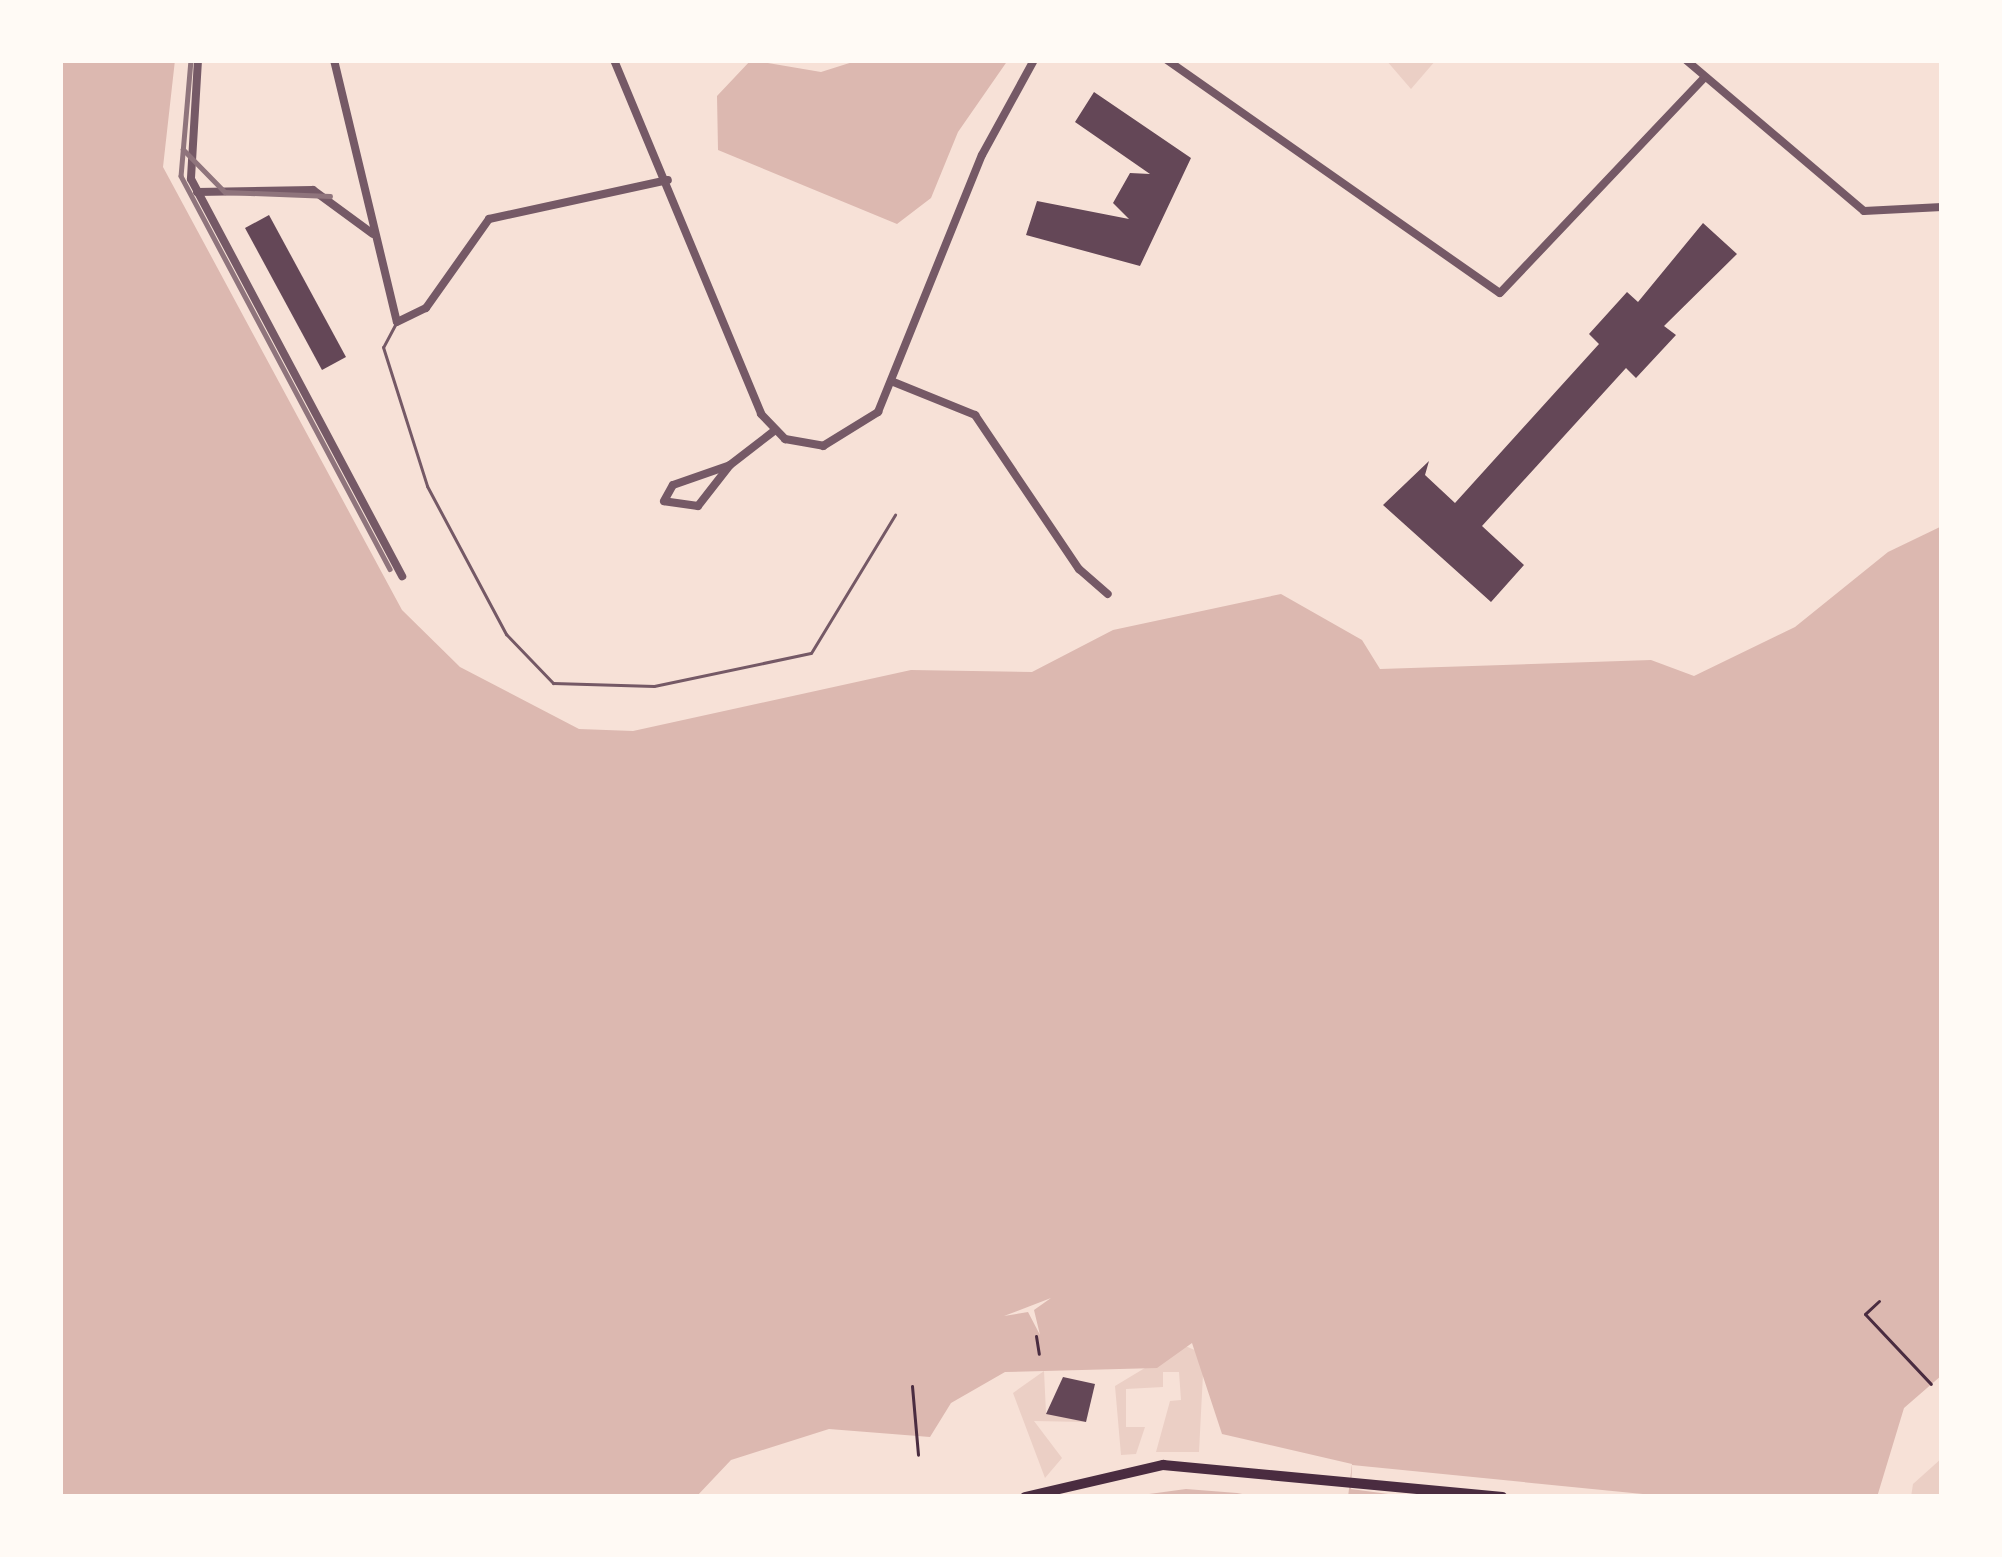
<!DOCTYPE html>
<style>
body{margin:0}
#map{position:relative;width:2002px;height:1557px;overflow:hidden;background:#f7e1d7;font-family:"DejaVu Sans",sans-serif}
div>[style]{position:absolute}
.green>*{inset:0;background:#ebcfc5}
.water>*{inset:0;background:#dcb8b0}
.pier>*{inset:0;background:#f7e1d7}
.building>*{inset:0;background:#644757}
.path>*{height:3px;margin:-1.5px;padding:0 1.5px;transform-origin:1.5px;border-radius:1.5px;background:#4a2c40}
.service>*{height:3px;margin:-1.5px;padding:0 1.5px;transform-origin:1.5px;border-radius:1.5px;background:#755966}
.minor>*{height:8px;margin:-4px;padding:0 4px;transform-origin:4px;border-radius:4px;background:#755966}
.secondary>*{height:10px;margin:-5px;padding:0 5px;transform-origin:5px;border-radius:5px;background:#4a2c40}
.rail>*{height:4.5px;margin:-2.25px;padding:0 2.25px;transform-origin:2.25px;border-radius:2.25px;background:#8f747c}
span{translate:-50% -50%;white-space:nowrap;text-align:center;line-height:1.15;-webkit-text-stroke:12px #fffaf5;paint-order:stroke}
.frame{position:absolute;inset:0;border:63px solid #fffaf5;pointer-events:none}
</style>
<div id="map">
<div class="green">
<i style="clip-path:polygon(1386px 60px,1436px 60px,1411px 89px)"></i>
<i style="clip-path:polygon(1183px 1345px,1204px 1354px,1199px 1452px,1156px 1452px,1170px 1401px,1181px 1400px,1179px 1372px,1163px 1372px,1163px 1387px,1126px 1389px,1126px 1427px,1145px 1427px,1136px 1454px,1121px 1455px,1115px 1386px)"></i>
<i style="clip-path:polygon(1044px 1371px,1046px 1413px,1086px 1422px,1034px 1421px,1062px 1458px,1045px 1478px,1013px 1393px)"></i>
<i style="clip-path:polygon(1942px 1458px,1942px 1497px,1911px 1497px,1913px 1484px)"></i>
</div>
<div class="water">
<i style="clip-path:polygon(60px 60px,175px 60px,163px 167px,402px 610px,460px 667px,579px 729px,633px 731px,911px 670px,1032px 672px,1113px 630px,1281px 594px,1362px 640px,1380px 669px,1651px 660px,1694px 676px,1795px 627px,1888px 552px,1942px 526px,1942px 1375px,1904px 1408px,1877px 1497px,1348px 1497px,1352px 1464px,1222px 1434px,1192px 1343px,1157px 1368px,1005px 1372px,951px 1403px,930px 1437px,829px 1429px,731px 1460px,696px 1497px,60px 1497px)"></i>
<i style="clip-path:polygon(751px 60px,821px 72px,859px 60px,1008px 60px,958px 132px,931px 198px,897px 224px,718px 150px,717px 96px)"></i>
<i style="clip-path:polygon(1186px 1489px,1237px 1493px,1258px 1497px,1127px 1497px)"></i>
</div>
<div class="pier">
<i style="clip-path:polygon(1051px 1298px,1034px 1310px,1040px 1335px,1028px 1312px,1004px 1316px)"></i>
<i style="clip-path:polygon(1352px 1465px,1673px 1497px,1411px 1497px,1351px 1489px)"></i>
</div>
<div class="building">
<i style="clip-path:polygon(1094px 92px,1191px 158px,1140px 266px,1026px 235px,1037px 201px,1129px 219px,1113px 203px,1130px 173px,1150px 174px,1075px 122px)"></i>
<i style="clip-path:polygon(269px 215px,346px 357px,322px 370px,245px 228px)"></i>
<i style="clip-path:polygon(1703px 223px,1737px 254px,1664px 326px,1676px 335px,1636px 378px,1626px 368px,1482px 526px,1524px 565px,1491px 602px,1383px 505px,1429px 461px,1425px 475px,1455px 503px,1599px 344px,1589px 334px,1627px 292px,1638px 302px)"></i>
<i style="clip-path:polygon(1063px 1377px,1095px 1384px,1086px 1422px,1046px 1414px)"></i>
</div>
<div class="path">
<i style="left:1879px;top:1301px;width:19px;rotate:137deg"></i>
<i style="left:1865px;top:1314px;width:96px;rotate:46.7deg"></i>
<i style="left:1036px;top:1336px;width:18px;rotate:81deg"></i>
<i style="left:912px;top:1386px;width:69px;rotate:85deg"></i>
</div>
<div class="service">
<i style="left:396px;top:323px;width:27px;rotate:118deg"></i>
<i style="left:383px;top:347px;width:146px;rotate:72.4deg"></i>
<i style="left:427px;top:486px;width:168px;rotate:61.9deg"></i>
<i style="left:506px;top:634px;width:68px;rotate:46.2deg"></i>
<i style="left:553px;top:683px;width:101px;rotate:1.7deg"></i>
<i style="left:654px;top:686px;width:160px;rotate:-11.9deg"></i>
<i style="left:811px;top:653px;width:162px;rotate:-58.7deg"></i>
</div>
<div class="minor">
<i style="left:198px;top:60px;width:119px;rotate:93.4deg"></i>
<i style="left:191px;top:179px;width:450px;rotate:62deg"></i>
<i style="left:334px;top:60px;width:269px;rotate:76.5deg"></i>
<i style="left:397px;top:322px;width:32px;rotate:-26deg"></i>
<i style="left:426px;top:308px;width:109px;rotate:-54.7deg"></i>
<i style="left:489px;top:219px;width:183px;rotate:-12.3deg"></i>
<i style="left:614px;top:60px;width:383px;rotate:67.4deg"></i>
<i style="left:761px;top:414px;width:35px;rotate:46deg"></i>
<i style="left:785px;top:439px;width:39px;rotate:10deg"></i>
<i style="left:823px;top:446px;width:65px;rotate:-31.7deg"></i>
<i style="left:878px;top:412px;width:277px;rotate:-68deg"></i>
<i style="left:982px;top:155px;width:108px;rotate:-61.3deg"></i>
<i style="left:1167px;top:60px;width:406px;rotate:35deg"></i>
<i style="left:1500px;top:293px;width:296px;rotate:-46.5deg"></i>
<i style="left:1686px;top:60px;width:233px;rotate:40.3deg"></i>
<i style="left:1864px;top:211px;width:78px;rotate:-2.9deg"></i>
<i style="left:197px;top:192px;width:116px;rotate:-1deg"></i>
<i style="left:313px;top:190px;width:74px;rotate:36.3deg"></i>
<i style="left:891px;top:381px;width:91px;rotate:22deg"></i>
<i style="left:975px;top:415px;width:186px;rotate:56deg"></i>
<i style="left:1079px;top:569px;width:38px;rotate:41deg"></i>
<i style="left:730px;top:465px;width:52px;rotate:128deg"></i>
<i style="left:698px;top:506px;width:34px;rotate:-172deg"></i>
<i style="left:664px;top:501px;width:18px;rotate:-61deg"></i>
<i style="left:673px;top:485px;width:60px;rotate:-19.3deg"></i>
<i style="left:730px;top:465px;width:56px;rotate:-37.7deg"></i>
</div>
<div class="secondary">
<i style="left:1025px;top:1497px;width:142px;rotate:-13.1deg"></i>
<i style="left:1163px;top:1465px;width:341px;rotate:5.4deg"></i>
</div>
<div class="rail">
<i style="left:191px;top:60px;width:116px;rotate:94.9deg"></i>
<i style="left:181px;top:176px;width:445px;rotate:62deg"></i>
<i style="left:183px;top:149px;width:60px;rotate:45.7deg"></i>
<i style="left:225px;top:192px;width:105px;rotate:2.2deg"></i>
</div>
<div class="frame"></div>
</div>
